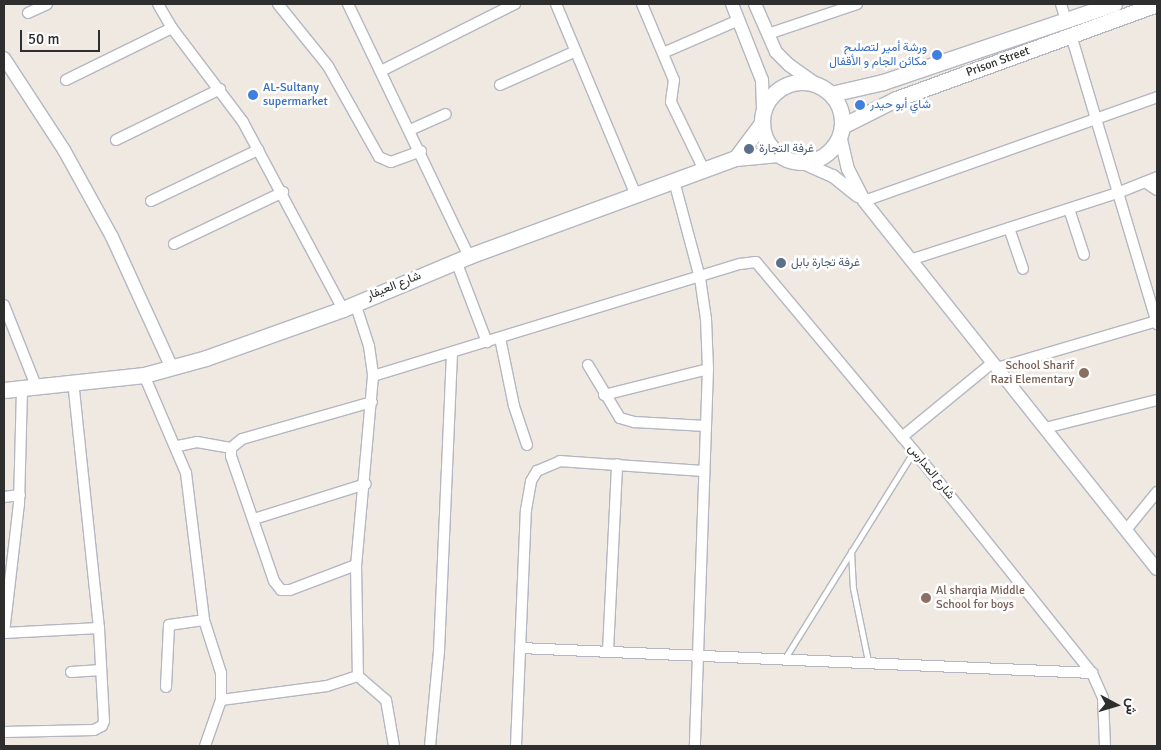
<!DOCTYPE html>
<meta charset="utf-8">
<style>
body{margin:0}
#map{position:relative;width:1161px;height:750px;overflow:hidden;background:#efe9e1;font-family:Signika,Vazirmatn,sans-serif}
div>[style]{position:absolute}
.roads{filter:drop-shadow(1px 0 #b4b7c1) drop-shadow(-1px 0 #b4b7c1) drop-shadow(0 1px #b4b7c1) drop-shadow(0 -1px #b4b7c1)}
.service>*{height:5px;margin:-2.5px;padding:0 2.5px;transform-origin:2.5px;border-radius:2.5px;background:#fff}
.minor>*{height:10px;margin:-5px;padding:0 5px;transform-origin:5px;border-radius:5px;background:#fff}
.tertiary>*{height:12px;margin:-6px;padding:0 6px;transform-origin:6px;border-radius:6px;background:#fff}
.secondary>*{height:15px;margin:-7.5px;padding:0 7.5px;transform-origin:7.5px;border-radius:7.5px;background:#fff}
.secondary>.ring{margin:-7.5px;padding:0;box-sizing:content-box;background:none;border:15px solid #fff;border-radius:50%}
.dots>*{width:14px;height:14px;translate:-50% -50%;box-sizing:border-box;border:2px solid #fff;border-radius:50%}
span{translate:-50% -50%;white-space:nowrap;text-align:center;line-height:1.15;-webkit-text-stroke:5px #fff;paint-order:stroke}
.shop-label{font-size:12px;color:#366cbe}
.right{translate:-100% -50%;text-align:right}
.left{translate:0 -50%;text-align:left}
.street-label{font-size:12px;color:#2e2e2e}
.service-label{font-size:12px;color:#4e5e75}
.education-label{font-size:12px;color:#785e54}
.frame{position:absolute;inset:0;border:5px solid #2e2e2e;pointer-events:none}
.north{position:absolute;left:1091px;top:680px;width:50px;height:50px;-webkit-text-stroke:4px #fff;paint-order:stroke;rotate:96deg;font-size:14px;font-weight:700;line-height:20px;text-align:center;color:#2e2e2e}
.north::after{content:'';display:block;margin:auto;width:18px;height:22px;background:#2e2e2e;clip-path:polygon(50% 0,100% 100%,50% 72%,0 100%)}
.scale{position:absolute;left:20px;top:30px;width:80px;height:22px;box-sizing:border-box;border:2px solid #2e2e2e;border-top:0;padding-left:6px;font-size:15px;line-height:18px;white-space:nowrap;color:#2e2e2e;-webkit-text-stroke:4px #fff;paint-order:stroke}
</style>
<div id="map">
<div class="roads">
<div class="service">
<i style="left:851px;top:551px;width:37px;rotate:87deg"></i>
<i style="left:853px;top:588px;width:75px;rotate:78.4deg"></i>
<i style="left:785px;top:658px;width:244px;rotate:-58.1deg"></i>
</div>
<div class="minor">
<i style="left:158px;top:4px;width:28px;rotate:60deg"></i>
<i style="left:172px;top:28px;width:118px;rotate:52.9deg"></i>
<i style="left:243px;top:122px;width:212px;rotate:61.9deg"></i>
<i style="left:278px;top:4px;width:80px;rotate:51.1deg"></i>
<i style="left:328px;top:66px;width:104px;rotate:60.7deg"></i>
<i style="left:379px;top:157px;width:13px;rotate:23deg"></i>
<i style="left:391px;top:162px;width:32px;rotate:-20deg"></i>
<i style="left:348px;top:4px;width:280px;rotate:64.4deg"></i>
<i style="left:556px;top:4px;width:207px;rotate:67.3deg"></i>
<i style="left:642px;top:4px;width:82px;rotate:67.2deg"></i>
<i style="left:674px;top:80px;width:22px;rotate:98deg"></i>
<i style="left:671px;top:102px;width:76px;rotate:64.1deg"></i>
<i style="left:1061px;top:4px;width:17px;rotate:73deg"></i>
<i style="left:28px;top:13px;width:21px;rotate:-25deg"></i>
<i style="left:768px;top:34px;width:94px;rotate:-18.6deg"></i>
<i style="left:1071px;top:35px;width:302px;rotate:73.4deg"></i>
<i style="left:663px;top:53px;width:83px;rotate:-23.5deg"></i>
<i style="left:381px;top:71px;width:150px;rotate:-26.6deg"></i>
<i style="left:66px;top:80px;width:118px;rotate:-26.1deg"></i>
<i style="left:500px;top:85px;width:83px;rotate:-24.1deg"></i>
<i style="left:410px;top:130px;width:39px;rotate:-24deg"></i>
<i style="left:116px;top:140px;width:116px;rotate:-26.1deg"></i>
<i style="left:674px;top:181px;width:100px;rotate:75deg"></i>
<i style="left:700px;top:278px;width:41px;rotate:81.7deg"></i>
<i style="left:706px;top:319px;width:50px;rotate:87.7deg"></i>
<i style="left:708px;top:369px;width:377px;rotate:92deg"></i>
<i style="left:1145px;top:182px;width:14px;rotate:34deg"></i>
<i style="left:151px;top:201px;width:119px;rotate:-25.5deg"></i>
<i style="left:864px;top:201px;width:311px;rotate:-19.5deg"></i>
<i style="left:1069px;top:209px;width:48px;rotate:71.9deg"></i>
<i style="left:1009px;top:228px;width:43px;rotate:71.1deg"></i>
<i style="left:174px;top:244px;width:121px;rotate:-25.5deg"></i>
<i style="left:910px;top:260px;width:221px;rotate:-17.9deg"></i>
<i style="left:1120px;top:192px;width:40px;rotate:-22deg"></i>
<i style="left:456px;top:261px;width:87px;rotate:69.1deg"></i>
<i style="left:355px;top:303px;width:45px;rotate:72deg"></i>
<i style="left:369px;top:346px;width:30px;rotate:82deg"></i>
<i style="left:373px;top:376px;width:190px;rotate:95.1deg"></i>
<i style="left:356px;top:565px;width:111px;rotate:89deg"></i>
<i style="left:358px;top:676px;width:37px;rotate:41deg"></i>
<i style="left:386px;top:700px;width:47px;rotate:80.1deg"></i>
<i style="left:4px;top:305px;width:87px;rotate:68.4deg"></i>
<i style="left:500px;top:338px;width:69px;rotate:78.4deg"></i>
<i style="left:514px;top:406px;width:41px;rotate:71.6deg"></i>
<i style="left:588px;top:365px;width:62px;rotate:58.9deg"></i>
<i style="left:620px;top:418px;width:15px;rotate:16deg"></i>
<i style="left:634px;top:422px;width:72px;rotate:3.2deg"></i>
<i style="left:997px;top:368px;width:167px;rotate:-16.4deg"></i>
<i style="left:144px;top:375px;width:107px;rotate:66.8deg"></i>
<i style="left:186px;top:473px;width:148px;rotate:83deg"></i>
<i style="left:204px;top:620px;width:56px;rotate:72.2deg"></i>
<i style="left:221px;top:673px;width:27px;rotate:90deg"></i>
<i style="left:221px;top:700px;width:49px;rotate:109.2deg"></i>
<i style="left:373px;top:376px;width:384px;rotate:-17deg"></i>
<i style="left:740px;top:264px;width:16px;rotate:-7deg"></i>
<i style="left:756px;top:262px;width:246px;rotate:50.1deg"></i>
<i style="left:914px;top:451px;width:285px;rotate:51.3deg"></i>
<i style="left:1092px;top:673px;width:27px;rotate:66deg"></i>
<i style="left:1103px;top:698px;width:48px;rotate:87.6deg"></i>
<i style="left:604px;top:395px;width:107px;rotate:-14deg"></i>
<i style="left:1045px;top:428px;width:115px;rotate:-14deg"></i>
<i style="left:902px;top:437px;width:117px;rotate:-39.4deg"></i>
<i style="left:178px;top:446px;width:19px;rotate:-12deg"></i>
<i style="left:197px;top:442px;width:35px;rotate:10deg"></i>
<i style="left:4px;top:497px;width:16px;rotate:-7deg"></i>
<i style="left:254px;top:519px;width:117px;rotate:-17.4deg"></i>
<i style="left:1126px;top:530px;width:49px;rotate:-50.8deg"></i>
<i style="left:356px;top:565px;width:71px;rotate:159.3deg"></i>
<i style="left:290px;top:590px;width:9px;rotate:180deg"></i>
<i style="left:281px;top:590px;width:11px;rotate:-128deg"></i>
<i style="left:274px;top:581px;width:132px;rotate:-109deg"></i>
<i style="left:231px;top:456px;width:8px;rotate:-90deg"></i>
<i style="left:231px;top:448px;width:14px;rotate:-39deg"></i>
<i style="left:242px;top:439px;width:135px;rotate:-15.9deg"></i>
<i style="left:4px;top:633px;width:130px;rotate:-83.4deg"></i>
<i style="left:19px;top:504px;width:117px;rotate:-88.5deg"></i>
<i style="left:4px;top:633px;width:95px;rotate:-3deg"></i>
<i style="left:520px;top:648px;width:573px;rotate:2.5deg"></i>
<i style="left:608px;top:651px;width:187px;rotate:-87.2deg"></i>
<i style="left:71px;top:672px;width:30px;rotate:-4deg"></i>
<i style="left:166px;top:687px;width:62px;rotate:-87.2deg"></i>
<i style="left:169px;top:625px;width:35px;rotate:-8deg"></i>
<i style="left:221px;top:700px;width:107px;rotate:-7.5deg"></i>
<i style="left:327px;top:686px;width:33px;rotate:-18deg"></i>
<i style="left:4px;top:732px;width:90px;rotate:-1.3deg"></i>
<i style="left:94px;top:730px;width:9px;rotate:-27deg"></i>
<i style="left:102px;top:726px;width:5px;rotate:-68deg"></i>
<i style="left:104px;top:721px;width:93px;rotate:-93.1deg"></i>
<i style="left:99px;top:628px;width:247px;rotate:-96deg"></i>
<i style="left:430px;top:746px;width:95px;rotate:-84.6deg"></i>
<i style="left:439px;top:651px;width:298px;rotate:-87.5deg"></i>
<i style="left:516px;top:746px;width:236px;rotate:-87.6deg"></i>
<i style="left:526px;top:510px;width:29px;rotate:-80deg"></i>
<i style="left:531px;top:481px;width:12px;rotate:-59deg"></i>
<i style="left:537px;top:471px;width:25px;rotate:-23deg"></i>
<i style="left:560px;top:461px;width:142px;rotate:4deg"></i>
</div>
<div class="tertiary">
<i style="left:732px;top:4px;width:82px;rotate:68.5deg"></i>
<i style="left:762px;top:80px;width:31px;rotate:88deg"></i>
<i style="left:755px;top:4px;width:52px;rotate:66.4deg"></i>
<i style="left:776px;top:52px;width:18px;rotate:45deg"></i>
<i style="left:789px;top:65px;width:35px;rotate:35deg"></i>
<i style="left:4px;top:58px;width:110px;rotate:56.9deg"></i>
<i style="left:64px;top:150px;width:99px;rotate:61.1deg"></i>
<i style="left:112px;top:237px;width:144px;rotate:65.4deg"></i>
<i style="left:840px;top:135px;width:35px;rotate:77deg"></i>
<i style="left:848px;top:169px;width:36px;rotate:63deg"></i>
<i style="left:864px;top:201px;width:470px;rotate:51.5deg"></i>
<i style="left:801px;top:162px;width:35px;rotate:24deg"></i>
<i style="left:833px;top:176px;width:32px;rotate:39deg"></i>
</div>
<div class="secondary">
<i class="ring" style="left:762px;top:82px;width:65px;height:65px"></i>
<i style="left:831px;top:94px;width:53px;rotate:-13deg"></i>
<i style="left:883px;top:82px;width:244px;rotate:-18.7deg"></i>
<i style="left:842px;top:126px;width:60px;rotate:-26.6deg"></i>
<i style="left:896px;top:99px;width:278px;rotate:-20deg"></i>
<i style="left:736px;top:158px;width:44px;rotate:-53.4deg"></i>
<i style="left:4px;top:390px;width:141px;rotate:-6.1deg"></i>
<i style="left:144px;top:375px;width:64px;rotate:-15.3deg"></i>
<i style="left:206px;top:358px;width:145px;rotate:-19.7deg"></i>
<i style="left:343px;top:309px;width:137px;rotate:-22.8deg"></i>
<i style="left:469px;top:256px;width:284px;rotate:-20.2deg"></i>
<i style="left:736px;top:158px;width:42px;rotate:-5.4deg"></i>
</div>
</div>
<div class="dots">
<i style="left:937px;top:55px;background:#3f7fe0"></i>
<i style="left:253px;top:95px;background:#3f7fe0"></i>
<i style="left:860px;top:105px;background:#3f7fe0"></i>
<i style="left:749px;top:149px;background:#5c6f8a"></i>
<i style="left:781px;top:263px;background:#5c6f8a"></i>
<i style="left:1084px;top:373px;background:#8d6e63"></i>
<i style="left:926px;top:598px;background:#8d6e63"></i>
</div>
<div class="shop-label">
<span class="right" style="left:927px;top:55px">ورشة أمير لتصليح<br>مكائن الجام و الأقفال</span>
<span class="left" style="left:263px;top:95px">AL-Sultany<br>supermarket</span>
<span class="left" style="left:870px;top:105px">شاي أبو حيدر</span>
</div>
<div class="street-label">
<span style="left:998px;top:62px;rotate:-20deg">Prison Street</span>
<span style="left:394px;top:286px;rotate:-22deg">شارع العيفار</span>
<span style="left:931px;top:472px;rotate:51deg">شارع المدارس</span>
</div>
<div class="service-label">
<span class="left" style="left:759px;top:149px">غرفة التجارة</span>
<span class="left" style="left:791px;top:263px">غرفة تجارة بابل</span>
</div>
<div class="education-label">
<span class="right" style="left:1074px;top:373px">School Sharif<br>Razi Elementary</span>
<span class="left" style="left:936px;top:598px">Al sharqia Middle<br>School for boys</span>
</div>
<div class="frame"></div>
<div class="north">ش</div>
<div class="scale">50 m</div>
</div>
